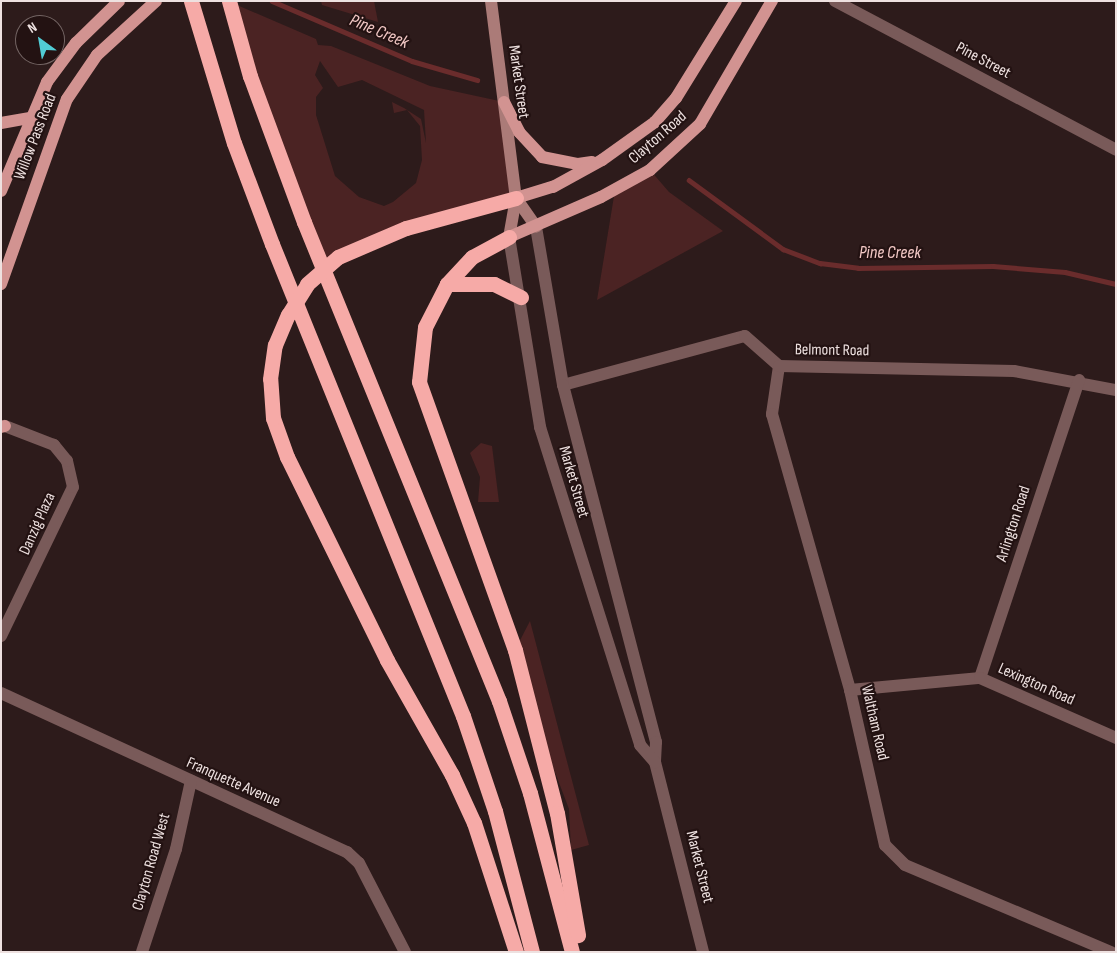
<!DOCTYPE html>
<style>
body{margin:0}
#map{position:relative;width:1117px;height:953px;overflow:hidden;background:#2d1b1b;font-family:"Sofia Sans Condensed",sans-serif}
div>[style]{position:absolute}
.green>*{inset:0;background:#4b2323}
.stream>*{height:4.5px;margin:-2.25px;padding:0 2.25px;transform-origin:2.25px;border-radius:2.25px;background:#6a2c2c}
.minor>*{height:12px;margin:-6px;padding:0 6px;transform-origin:6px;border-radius:6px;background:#795a59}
.tertiary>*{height:12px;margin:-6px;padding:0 6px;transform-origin:6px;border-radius:6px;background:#795a59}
.secondary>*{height:12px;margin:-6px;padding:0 6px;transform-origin:6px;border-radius:6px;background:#ab7b78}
.primary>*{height:12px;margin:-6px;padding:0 6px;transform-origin:6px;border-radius:6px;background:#d29391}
.motorway>*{height:15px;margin:-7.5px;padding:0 7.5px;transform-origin:7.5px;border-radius:7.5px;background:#f6aaa7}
span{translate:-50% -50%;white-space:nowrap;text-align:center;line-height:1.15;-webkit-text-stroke:4.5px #231212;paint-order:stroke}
.street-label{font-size:16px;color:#eee1e0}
.water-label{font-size:18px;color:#f2c8c5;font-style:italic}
.frame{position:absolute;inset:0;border:2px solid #eee1e0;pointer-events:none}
.north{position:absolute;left:15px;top:15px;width:50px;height:50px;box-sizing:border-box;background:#231212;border:1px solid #746564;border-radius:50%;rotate:328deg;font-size:14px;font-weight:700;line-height:20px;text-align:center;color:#eee1e0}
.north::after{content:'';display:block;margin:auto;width:18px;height:22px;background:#51ccd5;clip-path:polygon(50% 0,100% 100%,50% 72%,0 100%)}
</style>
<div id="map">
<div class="green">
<i style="clip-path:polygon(321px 1px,374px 1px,378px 22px,322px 5px)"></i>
<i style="clip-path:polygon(evenodd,230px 2px,316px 39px,318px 45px,331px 46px,430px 86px,504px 102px,516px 198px,406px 228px,324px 270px,230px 2px,320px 61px,338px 87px,362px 80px,424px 110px,426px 143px,421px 119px,404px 108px,392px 102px,394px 113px,407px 110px,420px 126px,422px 160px,416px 183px,393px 202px,384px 206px,359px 197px,335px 176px,316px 115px,316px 97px,323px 88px,315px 75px,320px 61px)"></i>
<i style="clip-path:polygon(650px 170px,669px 192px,723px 231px,597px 300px,615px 190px)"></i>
<i style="clip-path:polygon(481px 443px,492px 446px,499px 502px,478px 502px,480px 477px,470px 453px)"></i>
<i style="clip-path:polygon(530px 621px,589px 845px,571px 850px,569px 809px,534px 717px,515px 650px)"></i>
</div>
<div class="stream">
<i style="left:272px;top:1px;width:152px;rotate:23.2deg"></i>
<i style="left:412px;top:61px;width:68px;rotate:16.3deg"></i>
<i style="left:689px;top:180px;width:117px;rotate:36.3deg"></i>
<i style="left:783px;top:249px;width:40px;rotate:21deg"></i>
<i style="left:820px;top:263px;width:38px;rotate:7deg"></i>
<i style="left:858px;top:268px;width:135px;rotate:-0.8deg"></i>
<i style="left:993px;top:266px;width:72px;rotate:4.8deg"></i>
<i style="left:1065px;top:272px;width:52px;rotate:13.2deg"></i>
</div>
<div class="minor">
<i style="left:835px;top:1px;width:318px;rotate:27.9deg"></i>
<i style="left:779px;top:366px;width:49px;rotate:98.3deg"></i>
<i style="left:772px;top:414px;width:287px;rotate:74.2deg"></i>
<i style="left:850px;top:690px;width:159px;rotate:77.3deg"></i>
<i style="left:885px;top:845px;width:28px;rotate:45deg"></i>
<i style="left:905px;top:865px;width:224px;rotate:22.9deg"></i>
<i style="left:563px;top:385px;width:188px;rotate:-15.1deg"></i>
<i style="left:745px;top:336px;width:45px;rotate:41.4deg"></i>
<i style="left:779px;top:366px;width:235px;rotate:1.2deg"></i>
<i style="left:1014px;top:371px;width:104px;rotate:10.6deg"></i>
<i style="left:1px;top:636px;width:165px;rotate:-64.2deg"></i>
<i style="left:73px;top:487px;width:27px;rotate:-103deg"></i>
<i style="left:67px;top:461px;width:21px;rotate:-129deg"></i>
<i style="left:54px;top:445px;width:53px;rotate:-158.8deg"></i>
<i style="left:980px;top:678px;width:314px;rotate:-71.6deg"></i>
<i style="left:850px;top:690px;width:131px;rotate:-5.3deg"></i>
<i style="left:980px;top:678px;width:149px;rotate:23.8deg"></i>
<i style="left:1px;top:693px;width:381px;rotate:24.7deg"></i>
<i style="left:347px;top:852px;width:16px;rotate:43deg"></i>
<i style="left:359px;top:863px;width:100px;rotate:62.7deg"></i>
<i style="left:142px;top:952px;width:108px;rotate:-71.7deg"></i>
<i style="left:176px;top:849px;width:70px;rotate:-77.6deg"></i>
</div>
<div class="tertiary">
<i style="left:536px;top:227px;width:160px;rotate:80.3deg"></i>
<i style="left:563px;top:385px;width:369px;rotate:75.4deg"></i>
<i style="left:656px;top:742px;width:20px;rotate:93deg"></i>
<i style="left:655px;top:762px;width:196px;rotate:75.8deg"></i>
<i style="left:509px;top:237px;width:193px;rotate:80.7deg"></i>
<i style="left:540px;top:427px;width:333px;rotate:72.5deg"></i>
<i style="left:640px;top:745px;width:23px;rotate:49deg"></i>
</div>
<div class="secondary">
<i style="left:491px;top:1px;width:199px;rotate:82.8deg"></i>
<i style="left:516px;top:198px;width:40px;rotate:100deg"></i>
<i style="left:516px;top:198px;width:35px;rotate:55deg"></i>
</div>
<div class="primary">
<i style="left:504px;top:102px;width:34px;rotate:63deg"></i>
<i style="left:519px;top:132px;width:34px;rotate:47deg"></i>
<i style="left:542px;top:157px;width:37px;rotate:11deg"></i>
<i style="left:578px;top:164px;width:14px;rotate:-8deg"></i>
<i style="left:1px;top:123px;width:28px;rotate:-10deg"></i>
<i style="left:1px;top:191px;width:118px;rotate:-67.1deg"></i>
<i style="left:47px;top:82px;width:49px;rotate:-53.4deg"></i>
<i style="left:76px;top:43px;width:60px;rotate:-44.3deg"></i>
<i style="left:516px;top:198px;width:39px;rotate:-17deg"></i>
<i style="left:553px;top:187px;width:56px;rotate:-28.9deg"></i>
<i style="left:602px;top:160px;width:65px;rotate:-35.6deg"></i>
<i style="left:655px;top:122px;width:32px;rotate:-49deg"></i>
<i style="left:676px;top:98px;width:114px;rotate:-58.3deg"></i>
<i style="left:509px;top:237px;width:100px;rotate:-23.5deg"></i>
<i style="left:601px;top:197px;width:56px;rotate:-28.9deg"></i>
<i style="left:650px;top:170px;width:68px;rotate:-42.6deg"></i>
<i style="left:700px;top:124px;width:143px;rotate:-59.7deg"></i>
<i style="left:1px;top:284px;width:196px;rotate:-70.4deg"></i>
<i style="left:67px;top:99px;width:53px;rotate:-55.7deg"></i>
<i style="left:97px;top:55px;width:80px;rotate:-42.5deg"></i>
<i style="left:1px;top:427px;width:4px;rotate:-14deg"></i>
</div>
<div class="motorway">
<i style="left:191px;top:1px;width:148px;rotate:73.2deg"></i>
<i style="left:234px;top:143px;width:108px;rotate:69.4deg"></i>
<i style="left:272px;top:244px;width:509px;rotate:67.97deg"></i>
<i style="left:463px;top:716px;width:100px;rotate:71.4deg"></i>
<i style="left:495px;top:811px;width:146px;rotate:75.3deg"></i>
<i style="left:229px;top:1px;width:78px;rotate:74.4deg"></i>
<i style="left:250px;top:76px;width:156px;rotate:69.7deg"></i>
<i style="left:304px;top:222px;width:517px;rotate:67.85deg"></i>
<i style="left:499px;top:701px;width:97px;rotate:71.4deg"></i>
<i style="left:530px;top:793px;width:164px;rotate:75.2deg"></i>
<i style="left:509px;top:237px;width:42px;rotate:151.6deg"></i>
<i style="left:472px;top:257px;width:37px;rotate:133deg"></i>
<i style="left:447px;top:284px;width:48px;rotate:117.1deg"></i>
<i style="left:425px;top:327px;width:55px;rotate:96.2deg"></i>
<i style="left:419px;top:382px;width:285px;rotate:70.3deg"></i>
<i style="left:515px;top:650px;width:168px;rotate:75.6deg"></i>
<i style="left:557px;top:813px;width:124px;rotate:80.2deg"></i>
<i style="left:447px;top:284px;width:47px"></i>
<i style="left:494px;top:284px;width:30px;rotate:26deg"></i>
<i style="left:516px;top:952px;width:136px;rotate:-108deg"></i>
<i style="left:474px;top:823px;width:53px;rotate:-114.6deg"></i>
<i style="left:452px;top:775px;width:132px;rotate:-119.5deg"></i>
<i style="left:387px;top:660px;width:226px;rotate:-116.2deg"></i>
<i style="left:287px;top:457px;width:41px;rotate:-109.7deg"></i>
<i style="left:273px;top:418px;width:39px;rotate:-94deg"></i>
<i style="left:270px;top:379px;width:34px;rotate:-82deg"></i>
<i style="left:275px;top:345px;width:33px;rotate:-67deg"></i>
<i style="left:288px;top:315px;width:36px;rotate:-58deg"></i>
<i style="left:307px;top:284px;width:41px;rotate:-41.1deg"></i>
<i style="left:338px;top:257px;width:74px;rotate:-23.1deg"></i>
<i style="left:406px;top:228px;width:114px;rotate:-15.3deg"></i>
</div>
<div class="street-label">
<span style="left:983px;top:61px;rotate:28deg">Pine Street</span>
<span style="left:518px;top:82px;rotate:82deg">Market Street</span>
<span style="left:36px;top:137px;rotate:-69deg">Willow Pass Road</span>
<span style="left:658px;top:138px;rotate:-41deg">Clayton Road</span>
<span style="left:832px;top:351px;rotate:1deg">Belmont Road</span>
<span style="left:573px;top:482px;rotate:74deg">Market Street</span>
<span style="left:38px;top:524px;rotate:-66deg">Danzig Plaza</span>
<span style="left:1014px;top:524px;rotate:-72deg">Arlington Road</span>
<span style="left:1036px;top:685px;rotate:24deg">Lexington Road</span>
<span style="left:874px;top:723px;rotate:77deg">Waltham Road</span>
<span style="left:233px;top:783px;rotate:24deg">Franquette Avenue</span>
<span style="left:152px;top:862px;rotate:-74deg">Clayton Road West</span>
<span style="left:699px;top:867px;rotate:76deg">Market Street</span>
</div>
<div class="water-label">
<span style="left:379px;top:32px;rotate:23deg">Pine Creek</span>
<span style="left:890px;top:253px">Pine Creek</span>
</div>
<div class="frame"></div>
<div class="north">N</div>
</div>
